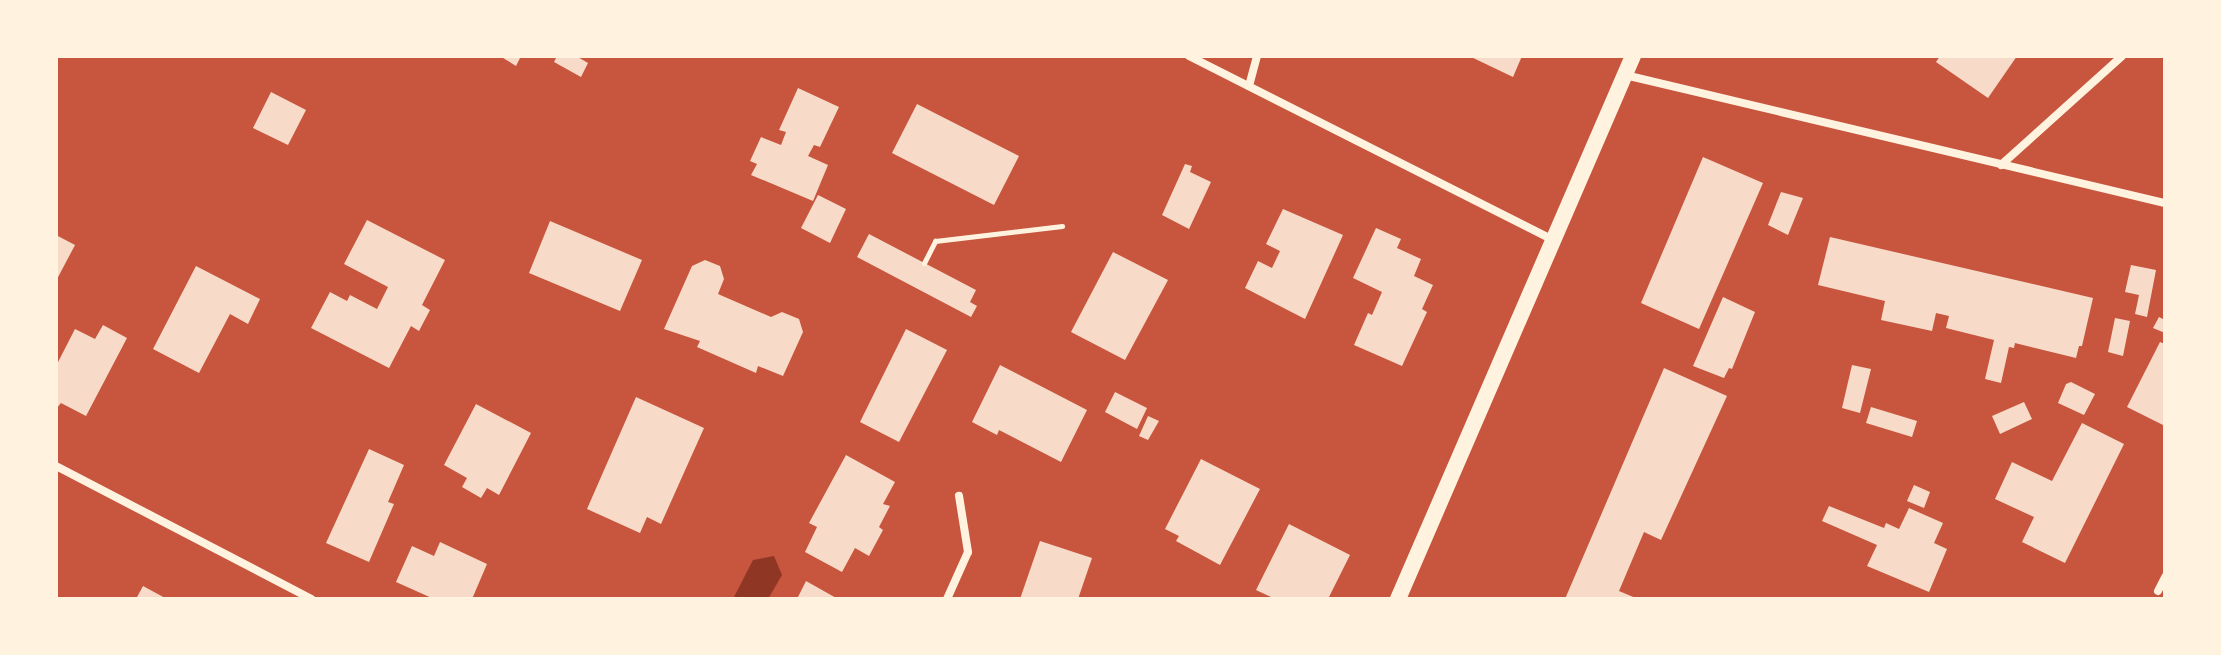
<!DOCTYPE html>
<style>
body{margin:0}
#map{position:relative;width:2221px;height:655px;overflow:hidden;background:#c8553d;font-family:Karla,sans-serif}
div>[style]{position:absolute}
.water>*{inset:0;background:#8f3625}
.building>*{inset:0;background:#f7dbc8}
.path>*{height:5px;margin:-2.5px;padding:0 2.5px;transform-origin:2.5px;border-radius:2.5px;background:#fff3e0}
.minor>*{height:8px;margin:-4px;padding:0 4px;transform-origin:4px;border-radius:4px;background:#fff3e0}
.secondary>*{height:16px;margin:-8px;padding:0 8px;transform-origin:8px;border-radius:8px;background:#fff3e0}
span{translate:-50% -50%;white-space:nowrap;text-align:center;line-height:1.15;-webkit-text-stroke:7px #fff3e0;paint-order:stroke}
.frame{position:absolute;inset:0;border:58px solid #fff3e0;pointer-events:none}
</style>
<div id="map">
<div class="water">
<i style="clip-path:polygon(774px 556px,782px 575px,768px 599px,733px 599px,753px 560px)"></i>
</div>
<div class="building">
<i style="clip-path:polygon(500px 56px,521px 56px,516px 66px)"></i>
<i style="clip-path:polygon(557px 56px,576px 56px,588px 63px,581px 77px,554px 62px)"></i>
<i style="clip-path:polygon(1469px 56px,1522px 56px,1513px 77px)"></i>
<i style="clip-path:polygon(1940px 56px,2017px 56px,1988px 98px,1936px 62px)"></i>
<i style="clip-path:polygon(798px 88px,839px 107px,820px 147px,814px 145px,808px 156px,828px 165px,813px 201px,751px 175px,757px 164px,750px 161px,761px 137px,781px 145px,786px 132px,779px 130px)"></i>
<i style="clip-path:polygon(271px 92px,306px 110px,288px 145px,253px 128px)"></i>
<i style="clip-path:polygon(917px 104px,1019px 156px,994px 205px,892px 153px)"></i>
<i style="clip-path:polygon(1703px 157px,1763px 183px,1699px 329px,1641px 303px)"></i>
<i style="clip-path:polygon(1185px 164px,1192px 166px,1190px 172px,1211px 182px,1189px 229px,1162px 215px)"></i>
<i style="clip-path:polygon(1781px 192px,1803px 198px,1788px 235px,1768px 225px)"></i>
<i style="clip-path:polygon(818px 195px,846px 209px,830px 243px,801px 228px)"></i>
<i style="clip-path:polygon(1283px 209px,1343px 235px,1305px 319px,1245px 288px,1258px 261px,1272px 268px,1280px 251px,1266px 244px)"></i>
<i style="clip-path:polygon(367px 220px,445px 260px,422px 305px,430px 310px,419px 331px,411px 326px,389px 368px,311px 328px,330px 292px,347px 301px,350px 295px,377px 309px,388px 287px,344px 264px)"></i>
<i style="clip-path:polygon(550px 221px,642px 260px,620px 311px,529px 273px)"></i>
<i style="clip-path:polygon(1376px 228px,1401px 239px,1397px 248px,1421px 259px,1414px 276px,1433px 285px,1422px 309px,1427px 312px,1402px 366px,1354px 345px,1368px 313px,1372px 315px,1382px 292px,1353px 278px)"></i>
<i style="clip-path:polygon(869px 234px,976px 290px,970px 302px,977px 306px,971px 317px,857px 257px)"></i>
<i style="clip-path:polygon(56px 235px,75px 245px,56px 281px)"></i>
<i style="clip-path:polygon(1830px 237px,2093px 298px,2082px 346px,2079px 346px,2076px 358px,2015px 343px,2014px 348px,2009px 347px,2001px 383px,1985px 379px,1994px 340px,1946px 328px,1949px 316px,1936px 313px,1932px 331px,1881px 320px,1885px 301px,1818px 285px)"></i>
<i style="clip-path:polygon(1113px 252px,1168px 280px,1125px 360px,1071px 332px)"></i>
<i style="clip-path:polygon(705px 260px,720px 266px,724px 279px,718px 294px,771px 317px,782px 312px,799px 319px,803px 332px,783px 376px,758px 366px,756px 373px,697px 347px,700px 341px,664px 329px,692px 266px)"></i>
<i style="clip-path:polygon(2131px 265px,2156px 270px,2147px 317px,2135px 314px,2139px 295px,2125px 292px)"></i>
<i style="clip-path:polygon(196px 266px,260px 299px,248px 324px,230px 314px,199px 373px,153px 349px)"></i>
<i style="clip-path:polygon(1723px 297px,1755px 312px,1732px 369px,1729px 368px,1724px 378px,1693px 366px)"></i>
<i style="clip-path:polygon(2159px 317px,2165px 320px,2165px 333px,2153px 328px)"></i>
<i style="clip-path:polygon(2115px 318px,2130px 321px,2123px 356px,2108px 352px)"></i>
<i style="clip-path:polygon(103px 325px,127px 338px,86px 416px,61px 403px,56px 409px,56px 366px,75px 329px,95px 339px)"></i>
<i style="clip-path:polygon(906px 329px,947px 350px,899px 442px,860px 422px)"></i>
<i style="clip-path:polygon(2160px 342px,2165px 344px,2165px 426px,2127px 407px)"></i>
<i style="clip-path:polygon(1000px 365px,1087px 410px,1061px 462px,999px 430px,997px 435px,972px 422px)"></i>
<i style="clip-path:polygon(1852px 365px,1871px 369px,1860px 413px,1842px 408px)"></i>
<i style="clip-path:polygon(1664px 368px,1727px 396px,1661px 540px,1644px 532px,1619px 591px,1638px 599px,1565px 599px)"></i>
<i style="clip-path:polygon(2071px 382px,2095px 394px,2084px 415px,2058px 403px,2066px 384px)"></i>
<i style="clip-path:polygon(1115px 392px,1147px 408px,1137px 429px,1105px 412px)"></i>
<i style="clip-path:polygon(636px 397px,704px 428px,661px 524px,647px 517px,640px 533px,587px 509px)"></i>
<i style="clip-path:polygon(2024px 402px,2032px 419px,2000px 434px,1992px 416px)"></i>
<i style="clip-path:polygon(476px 404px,531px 433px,499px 495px,487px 488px,481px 498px,462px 487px,467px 478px,444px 465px)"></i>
<i style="clip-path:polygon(1871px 407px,1917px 421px,1912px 437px,1866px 423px)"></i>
<i style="clip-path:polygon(1148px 416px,1159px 421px,1148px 440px,1139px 436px)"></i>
<i style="clip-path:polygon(2082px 423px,2124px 444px,2065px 563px,2022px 542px,2034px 517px,1995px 499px,2012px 462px,2052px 481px)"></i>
<i style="clip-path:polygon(369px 449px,404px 465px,388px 502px,394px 504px,369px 562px,326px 543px)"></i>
<i style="clip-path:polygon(846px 455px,895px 482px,883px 504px,890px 506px,879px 527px,883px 530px,869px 556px,855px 548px,842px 572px,805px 552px,817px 527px,809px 523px)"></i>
<i style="clip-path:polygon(1201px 459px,1260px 489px,1220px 565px,1176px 541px,1179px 536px,1165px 529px)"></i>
<i style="clip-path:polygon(1914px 485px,1930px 492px,1924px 508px,1907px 501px)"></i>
<i style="clip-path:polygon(1829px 506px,1884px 528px,1886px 523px,1899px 529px,1909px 508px,1943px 523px,1934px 543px,1947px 549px,1929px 592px,1867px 566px,1877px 545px,1822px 521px)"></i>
<i style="clip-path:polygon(1289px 524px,1350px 555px,1328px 599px,1275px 599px,1256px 590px)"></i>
<i style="clip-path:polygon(1040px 541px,1092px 558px,1078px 599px,1020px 599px)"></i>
<i style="clip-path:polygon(440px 542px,487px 564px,472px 599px,434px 599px,396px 582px,412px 546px,434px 556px)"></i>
<i style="clip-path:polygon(806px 581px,838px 599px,797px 599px)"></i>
<i style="clip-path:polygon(143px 586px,167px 599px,136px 599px)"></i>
</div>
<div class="path">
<i style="left:924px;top:263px;width:25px;rotate:-63deg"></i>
<i style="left:935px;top:241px;width:128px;rotate:-6.7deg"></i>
</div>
<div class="minor">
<i style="left:1189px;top:56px;width:410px;rotate:26.8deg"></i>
<i style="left:1625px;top:75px;width:555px;rotate:13.34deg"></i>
<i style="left:1249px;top:86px;width:31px;rotate:-75deg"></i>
<i style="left:2001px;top:165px;width:163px;rotate:-42deg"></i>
<i style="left:56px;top:466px;width:288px;rotate:27.5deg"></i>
<i style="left:2158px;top:591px;width:16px;rotate:-63deg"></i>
<i style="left:947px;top:599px;width:51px;rotate:-65.9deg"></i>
<i style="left:968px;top:552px;width:57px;rotate:-99.1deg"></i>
</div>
<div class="secondary">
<i style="left:1398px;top:599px;width:592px;rotate:-66.6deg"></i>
</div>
<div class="frame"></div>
</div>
